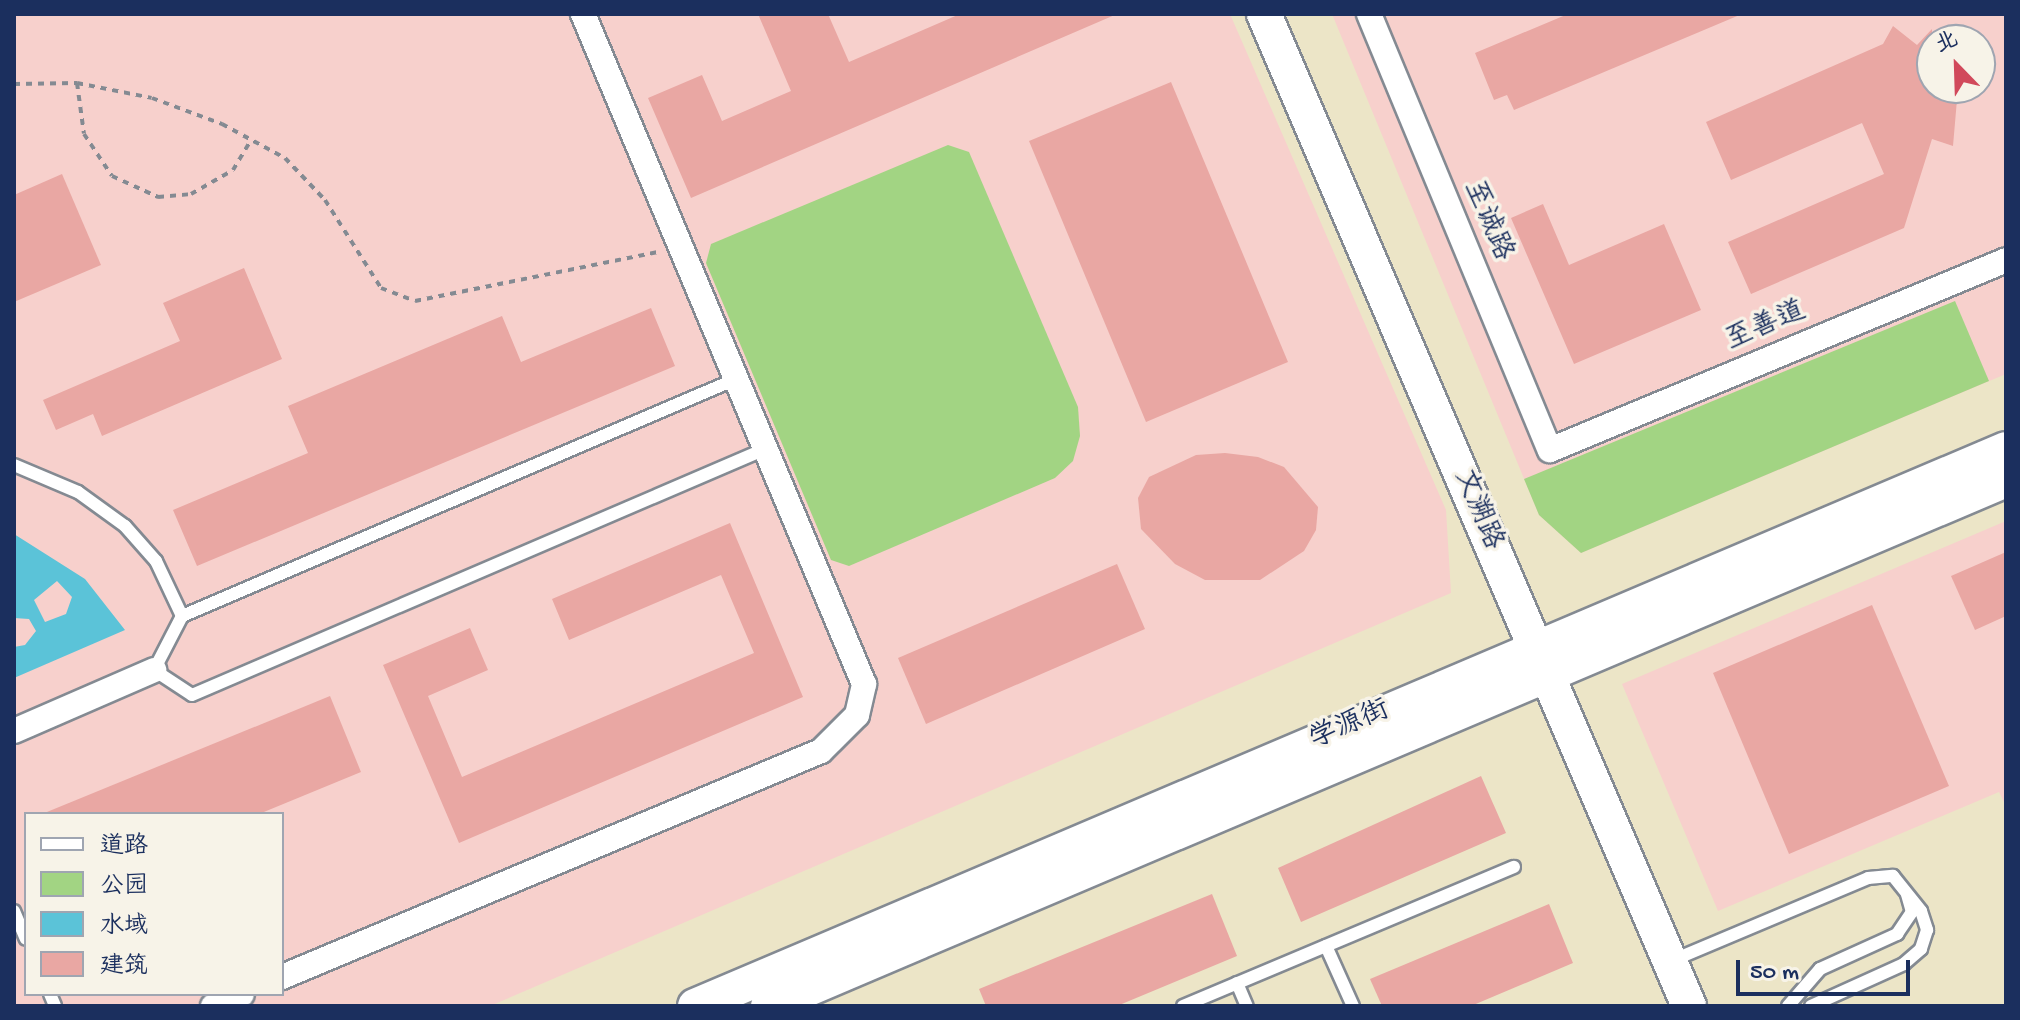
<!DOCTYPE html>
<meta charset="utf-8">
<style>
body{margin:0}
#map{position:relative;width:2020px;height:1020px;overflow:hidden;background:#ece5c7;font-family:"Gochi Hand","LXGW WenKai TC",sans-serif}
div>[style]{position:absolute}
.built>*{inset:0;background:#f7d0cc}
.green>*{inset:0;background:#a2d483}
.water>*{inset:0;background:#5bc3d8}
.building>*{inset:0;background:#e9a7a3}
.path>*{height:4px;margin-top:-2px;transform-origin:0;background:repeating-linear-gradient(90deg,#848a92 0 6px,transparent 0 12px)}
.roads{filter:drop-shadow(2px 0 #848a92) drop-shadow(-2px 0 #848a92) drop-shadow(0 2px #848a92) drop-shadow(0 -2px #848a92)}
.lane>*{height:12px;margin:-6px;padding:0 6px;transform-origin:6px;border-radius:6px;background:#fff}
.street>*{height:24px;margin:-12px;padding:0 12px;transform-origin:12px;border-radius:12px;background:#fff}
.secondary>*{height:34px;margin:-17px;padding:0 17px;transform-origin:17px;border-radius:17px;background:#fff}
span{translate:-50% -50%;white-space:nowrap;text-align:center;line-height:1.15;-webkit-text-stroke:7px #f7f3e8;paint-order:stroke}
.street-label{font-size:28px;color:#1b2f5e}
.frame{position:absolute;inset:0;border:16px solid #1b2f5e;pointer-events:none}
.legend{position:absolute;left:24px;top:812px;width:260px;height:184px;box-sizing:border-box;background:#f7f3e8;border:2px solid #9fa5b1;margin:0;padding:10px 14px;list-style:none;font-size:24px;color:#1b2f5e}
.legend li{display:flex;align-items:center;gap:16px;height:40px}
.legend b{width:40px;border:2px solid #9fa5b1}
.north{position:absolute;left:1916px;top:24px;width:80px;height:80px;box-sizing:border-box;background:#f7f3e8;border:2px solid #9fa5b1;border-radius:50%;rotate:337deg;font-size:22px;font-weight:700;line-height:32px;text-align:center;color:#1b2f5e}
.north::after{content:'';display:block;margin:auto;width:28px;height:36px;background:#d1495b;clip-path:polygon(50% 0,100% 100%,50% 72%,0 100%)}
.scale{position:absolute;left:1736px;top:960px;width:174px;height:36px;box-sizing:border-box;border:4px solid #1b2f5e;border-top:0;padding-left:10px;font-size:24px;line-height:28px;white-space:nowrap;color:#1b2f5e;-webkit-text-stroke:6px #f7f3e8;paint-order:stroke}
</style>
<div id="map">
<div class="built">
<i style="clip-path:polygon(evenodd,14px 14px,1230px 14px,1446px 510px,1451px 593px,490px 1006px,14px 1006px,14px 14px,26px 814px,282px 814px,282px 994px,26px 994px,26px 814px)"></i>
<i style="clip-path:polygon(evenodd,1332px 14px,2006px 14px,2006px 374px,1581px 553px,1539px 515px,1332px 14px,1932px 40px,1980px 40px,1980px 88px,1932px 88px,1932px 40px)"></i>
<i style="clip-path:polygon(2006px 521px,2006px 806px,1999px 792px,1718px 911px,1622px 684px)"></i>
</div>
<div class="green">
<i style="clip-path:polygon(948px 145px,969px 152px,1078px 407px,1080px 436px,1073px 461px,1055px 478px,849px 566px,831px 560px,706px 263px,711px 244px)"></i>
<i style="clip-path:polygon(1955px 301px,1989px 381px,1581px 553px,1539px 515px,1524px 479px)"></i>
</div>
<div class="water">
<i style="clip-path:polygon(evenodd,14px 534px,85px 579px,125px 630px,14px 678px,14px 647px,25px 645px,36px 631px,29px 619px,14px 618px,14px 534px,57px 581px,72px 597px,66px 614px,45px 622px,34px 600px,57px 581px)"></i>
</div>
<div class="building">
<i style="clip-path:polygon(758px 14px,828px 14px,849px 62px,960px 14px,1117px 14px,691px 198px,648px 98px,702px 75px,722px 121px,791px 91px)"></i>
<i style="clip-path:polygon(1568px 14px,1742px 14px,1514px 110px,1507px 95px,1494px 100px,1475px 53px)"></i>
<i style="clip-path:polygon(1893px 26px,1917px 45px,1932px 29px,1932px 88px,1958px 88px,1953px 146px,1932px 139px,1904px 228px,1751px 294px,1728px 242px,1884px 174px,1862px 123px,1731px 180px,1706px 122px,1883px 44px)"></i>
<i style="clip-path:polygon(1171px 82px,1288px 362px,1146px 422px,1029px 141px)"></i>
<i style="clip-path:polygon(62px 174px,101px 265px,14px 302px,14px 195px)"></i>
<i style="clip-path:polygon(1543px 204px,1569px 265px,1664px 224px,1701px 310px,1574px 364px,1511px 218px)"></i>
<i style="clip-path:polygon(244px 268px,282px 359px,102px 436px,93px 414px,56px 430px,43px 400px,180px 341px,163px 303px)"></i>
<i style="clip-path:polygon(651px 308px,675px 366px,197px 566px,173px 510px,308px 453px,288px 406px,502px 316px,521px 362px)"></i>
<i style="clip-path:polygon(1225px 453px,1258px 457px,1284px 467px,1318px 507px,1316px 530px,1304px 551px,1260px 580px,1205px 580px,1175px 564px,1141px 529px,1138px 498px,1149px 477px,1196px 455px)"></i>
<i style="clip-path:polygon(730px 523px,803px 697px,459px 843px,383px 665px,470px 628px,488px 670px,428px 696px,462px 777px,754px 653px,721px 575px,569px 640px,552px 599px)"></i>
<i style="clip-path:polygon(2006px 552px,2006px 616px,1975px 630px,1951px 576px)"></i>
<i style="clip-path:polygon(1117px 564px,1145px 629px,926px 724px,898px 658px)"></i>
<i style="clip-path:polygon(1872px 605px,1949px 786px,1789px 854px,1713px 673px)"></i>
<i style="clip-path:polygon(330px 696px,361px 772px,259px 814px,42px 814px)"></i>
<i style="clip-path:polygon(1481px 776px,1506px 833px,1301px 922px,1278px 868px)"></i>
<i style="clip-path:polygon(1212px 894px,1237px 956px,1117px 1006px,986px 1006px,979px 989px)"></i>
<i style="clip-path:polygon(1549px 904px,1573px 963px,1471px 1006px,1382px 1006px,1370px 979px)"></i>
</div>
<div class="path">
<i style="left:77px;top:83px;width:51px;rotate:82.2deg"></i>
<i style="left:84px;top:134px;width:50px;rotate:56.3deg"></i>
<i style="left:112px;top:176px;width:51px;rotate:24.5deg"></i>
<i style="left:158px;top:197px;width:33px;rotate:-5deg"></i>
<i style="left:191px;top:194px;width:48px;rotate:-29.7deg"></i>
<i style="left:233px;top:170px;width:35px;rotate:-59deg"></i>
<i style="left:14px;top:84px;width:63px;rotate:-0.9deg"></i>
<i style="left:77px;top:83px;width:76px;rotate:11.3deg"></i>
<i style="left:152px;top:98px;width:75px;rotate:20.4deg"></i>
<i style="left:222px;top:124px;width:72px;rotate:28.4deg"></i>
<i style="left:285px;top:158px;width:58px;rotate:46.4deg"></i>
<i style="left:325px;top:200px;width:104px;rotate:57.5deg"></i>
<i style="left:381px;top:288px;width:36px;rotate:21deg"></i>
<i style="left:415px;top:301px;width:249px;rotate:-11.4deg"></i>
</div>
<div class="roads">
<div class="lane">
<i style="left:736px;top:379px;width:603px;rotate:156.84deg"></i>
<i style="left:182px;top:616px;width:61px;rotate:117.4deg"></i>
<i style="left:154px;top:670px;width:45px;rotate:33.3deg"></i>
<i style="left:192px;top:695px;width:624px;rotate:-23.23deg"></i>
<i style="left:14px;top:465px;width:69px;rotate:22.9deg"></i>
<i style="left:78px;top:492px;width:58px;rotate:35.9deg"></i>
<i style="left:125px;top:526px;width:47px;rotate:48.5deg"></i>
<i style="left:156px;top:561px;width:61px;rotate:64.7deg"></i>
<i style="left:14px;top:911px;width:30px;rotate:67deg"></i>
<i style="left:1326px;top:946px;width:66px;rotate:65.8deg"></i>
<i style="left:1671px;top:961px;width:214px;rotate:-22.8deg"></i>
<i style="left:1868px;top:878px;width:25px;rotate:-5deg"></i>
<i style="left:1893px;top:876px;width:45px;rotate:51.3deg"></i>
<i style="left:1921px;top:911px;width:20px;rotate:72deg"></i>
<i style="left:1927px;top:930px;width:20px;rotate:108deg"></i>
<i style="left:1921px;top:949px;width:23px;rotate:139deg"></i>
<i style="left:1904px;top:964px;width:102px;rotate:155.7deg"></i>
<i style="left:1237px;top:983px;width:25px;rotate:67deg"></i>
<i style="left:50px;top:994px;width:13px;rotate:67deg"></i>
<i style="left:1183px;top:1006px;width:359px;rotate:-22.8deg"></i>
<i style="left:1788px;top:1006px;width:49px;rotate:-49.1deg"></i>
<i style="left:1820px;top:969px;width:85px;rotate:-24.4deg"></i>
<i style="left:1897px;top:934px;width:27px;rotate:-56deg"></i>
<i style="left:1912px;top:912px;width:18px;rotate:-106deg"></i>
</div>
<div class="street">
<i style="left:1369px;top:14px;width:472px;rotate:67.5deg"></i>
<i style="left:1550px;top:450px;width:494px;rotate:-22.6deg"></i>
<i style="left:14px;top:731px;width:153px;rotate:-23.5deg"></i>
<i style="left:282px;top:977px;width:584px;rotate:-22.75deg"></i>
<i style="left:821px;top:751px;width:51px;rotate:-45deg"></i>
<i style="left:857px;top:715px;width:32px;rotate:-77deg"></i>
<i style="left:864px;top:684px;width:727px;rotate:-112.75deg"></i>
<i style="left:213px;top:1006px;width:31px;rotate:-22deg"></i>
</div>
<div class="secondary">
<i style="left:1264px;top:14px;width:1079px;rotate:66.81deg"></i>
<i style="left:695px;top:1006px;width:1424px;rotate:-23.02deg"></i>
<i style="left:768px;top:1006px;width:1345px;rotate:-23.02deg"></i>
</div>
</div>
<div class="street-label">
<span style="left:1487px;top:221px;rotate:67deg">至诚路</span>
<span style="left:1766px;top:327px;rotate:-23deg">至善道</span>
<span style="left:1477px;top:510px;rotate:67deg">文溯路</span>
<span style="left:1350px;top:726px;rotate:-23deg">学源街</span>
</div>
<div class="frame"></div>
<ul class="legend">
<li><b style="height:10px;background:#fff"></b>道路</li>
<li><b style="height:22px;background:#a2d483"></b>公园</li>
<li><b style="height:22px;background:#5bc3d8"></b>水域</li>
<li><b style="height:22px;background:#e9a7a3"></b>建筑</li>
</ul>
<div class="north">北</div>
<div class="scale">50 m</div>
</div>
